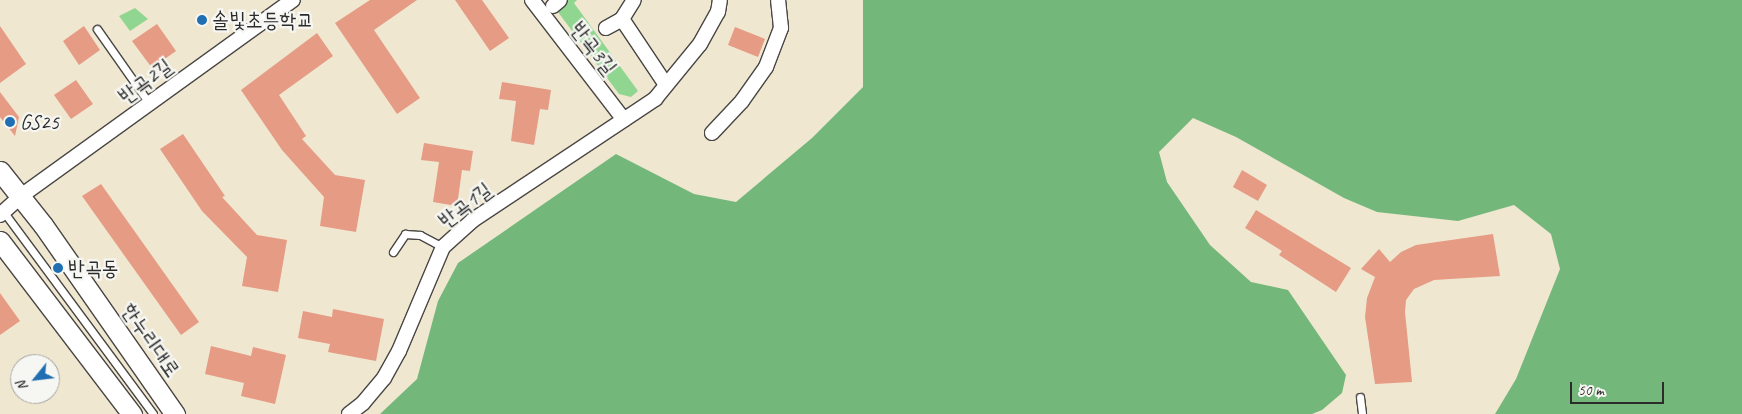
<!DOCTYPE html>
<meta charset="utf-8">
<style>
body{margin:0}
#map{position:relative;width:1742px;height:414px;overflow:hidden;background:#f0e7d1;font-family:Caveat,"Poor Story",sans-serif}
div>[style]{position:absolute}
.green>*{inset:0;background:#90d691}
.forest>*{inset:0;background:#74b77b}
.building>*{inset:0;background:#e59b84}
.roads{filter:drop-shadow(1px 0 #494744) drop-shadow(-1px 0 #494744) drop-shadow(0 1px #494744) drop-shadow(0 -1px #494744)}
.lane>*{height:7px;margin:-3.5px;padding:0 3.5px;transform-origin:3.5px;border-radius:3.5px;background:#fff}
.street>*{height:14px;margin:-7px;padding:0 7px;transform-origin:7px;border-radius:7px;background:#fff}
.secondary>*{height:19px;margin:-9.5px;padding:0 9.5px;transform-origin:9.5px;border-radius:9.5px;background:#fff}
.dots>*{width:14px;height:14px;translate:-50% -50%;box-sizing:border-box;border:2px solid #f6f6f2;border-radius:50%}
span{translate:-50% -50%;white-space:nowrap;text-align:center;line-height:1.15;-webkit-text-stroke:4.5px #f6f6f2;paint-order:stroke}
.poi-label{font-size:21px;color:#2b2b2b}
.left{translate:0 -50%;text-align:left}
.street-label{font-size:21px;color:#2b2b2b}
.north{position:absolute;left:10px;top:354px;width:50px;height:50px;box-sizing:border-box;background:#f6f6f2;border:1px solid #a5a5a2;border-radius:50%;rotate:241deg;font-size:14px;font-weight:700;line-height:20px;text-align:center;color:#2b2b2b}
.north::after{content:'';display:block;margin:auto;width:18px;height:22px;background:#1f6fb2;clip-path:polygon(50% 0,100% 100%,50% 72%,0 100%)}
.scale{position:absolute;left:1570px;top:382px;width:94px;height:22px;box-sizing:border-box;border:2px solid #2b2b2b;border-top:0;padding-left:6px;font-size:15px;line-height:18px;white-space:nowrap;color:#2b2b2b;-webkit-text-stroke:4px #f6f6f2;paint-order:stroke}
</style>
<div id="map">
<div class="green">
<i style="clip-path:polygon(549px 0,577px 0,574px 3px,638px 91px,631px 97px,619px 94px)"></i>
<i style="clip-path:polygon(135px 8px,148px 19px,130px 31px,119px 16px)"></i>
</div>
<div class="forest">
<i style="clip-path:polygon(863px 0,1742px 0,1742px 414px,1495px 414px,1516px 379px,1560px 269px,1551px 234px,1514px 205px,1458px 221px,1377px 212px,1344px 198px,1236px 137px,1193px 118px,1159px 152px,1167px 182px,1210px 245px,1251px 282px,1288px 290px,1346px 375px,1342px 393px,1322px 410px,1312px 414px,380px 414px,417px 379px,438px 301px,458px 263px,616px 154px,694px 194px,736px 202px,812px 138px,863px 87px)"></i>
</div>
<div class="building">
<i style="clip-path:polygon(370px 0,417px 0,374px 30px,420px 98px,397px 114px,335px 23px)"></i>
<i style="clip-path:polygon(455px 0,482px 0,509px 38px,490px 51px)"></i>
<i style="clip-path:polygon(157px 24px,176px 51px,152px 68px,132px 41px)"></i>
<i style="clip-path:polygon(0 26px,26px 64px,0 83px)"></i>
<i style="clip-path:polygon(84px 26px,100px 50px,79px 65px,63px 41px)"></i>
<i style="clip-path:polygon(735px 27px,765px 39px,758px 57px,728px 45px)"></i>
<i style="clip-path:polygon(317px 33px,333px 56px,279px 95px,306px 136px,302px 139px,335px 175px,365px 180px,356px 232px,320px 226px,324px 197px,282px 150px,241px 90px)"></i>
<i style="clip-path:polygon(76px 80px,93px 104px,71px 119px,54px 95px)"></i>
<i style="clip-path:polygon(502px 82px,551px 90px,548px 110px,540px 109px,534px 145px,511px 141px,516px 101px,499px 99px)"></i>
<i style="clip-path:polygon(0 92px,19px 117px,15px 136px,0 117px)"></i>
<i style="clip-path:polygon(183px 134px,225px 196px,222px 197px,257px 235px,287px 240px,278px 292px,242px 286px,247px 257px,202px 211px,160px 149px)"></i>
<i style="clip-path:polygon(424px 143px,473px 151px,470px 171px,462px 170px,457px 206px,433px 202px,439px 162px,421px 160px)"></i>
<i style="clip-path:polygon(1242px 170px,1267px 185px,1258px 201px,1233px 187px)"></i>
<i style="clip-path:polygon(101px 184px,199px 322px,181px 335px,82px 196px)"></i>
<i style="clip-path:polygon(1256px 210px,1351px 268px,1336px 292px,1279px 255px,1282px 251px,1245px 228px)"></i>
<i style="clip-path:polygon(1493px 234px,1500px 276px,1434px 280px,1414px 289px,1406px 300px,1405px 312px,1412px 382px,1375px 384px,1365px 317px,1367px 298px,1375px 277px,1361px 269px,1379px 249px,1390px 262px,1401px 252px,1416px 245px)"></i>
<i style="clip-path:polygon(0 293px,20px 321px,0 335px)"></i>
<i style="clip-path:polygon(333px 309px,384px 319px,376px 361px,328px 352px,330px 344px,298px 338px,303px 311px,332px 317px)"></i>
<i style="clip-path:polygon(211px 346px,251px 356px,253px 347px,286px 355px,275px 404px,241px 396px,244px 383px,205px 374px)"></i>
</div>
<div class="roads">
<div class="lane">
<i style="left:97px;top:29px;width:90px;rotate:54.9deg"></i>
<i style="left:3px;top:211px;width:252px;rotate:53.5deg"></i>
<i style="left:393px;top:252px;width:22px;rotate:-56deg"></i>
<i style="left:405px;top:234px;width:15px;rotate:4deg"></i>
<i style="left:420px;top:235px;width:26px;rotate:28deg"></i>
<i style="left:1360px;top:397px;width:17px;rotate:83deg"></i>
</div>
<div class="street">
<i style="left:532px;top:0;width:151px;rotate:52.5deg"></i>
<i style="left:553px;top:6px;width:9px;rotate:-41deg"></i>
<i style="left:622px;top:19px;width:79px;rotate:56.3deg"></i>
<i style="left:606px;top:28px;width:18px;rotate:-29deg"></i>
<i style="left:622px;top:19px;width:22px;rotate:-58deg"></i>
<i style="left:712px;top:133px;width:44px;rotate:-46.8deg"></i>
<i style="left:742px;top:101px;width:42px;rotate:-54.8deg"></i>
<i style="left:766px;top:67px;width:42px;rotate:-69deg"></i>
<i style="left:781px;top:28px;width:28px;rotate:-96deg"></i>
<i style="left:0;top:215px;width:28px;rotate:-42deg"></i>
<i style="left:21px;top:196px;width:335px;rotate:-35.8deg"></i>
<i style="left:349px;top:414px;width:18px;rotate:-38deg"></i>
<i style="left:363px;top:403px;width:33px;rotate:-50deg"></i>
<i style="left:384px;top:378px;width:31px;rotate:-61deg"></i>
<i style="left:399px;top:351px;width:113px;rotate:-67.1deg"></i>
<i style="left:443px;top:247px;width:40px;rotate:-42deg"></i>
<i style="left:473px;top:220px;width:219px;rotate:-33.6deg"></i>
<i style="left:655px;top:99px;width:71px;rotate:-50.7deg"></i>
<i style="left:700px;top:44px;width:37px;rotate:-61deg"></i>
<i style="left:718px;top:12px;width:12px;rotate:-81deg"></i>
</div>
<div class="secondary">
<i style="left:0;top:171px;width:69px;rotate:51.5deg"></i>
<i style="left:43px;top:225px;width:231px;rotate:55.1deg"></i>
<i style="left:0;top:241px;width:218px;rotate:52.7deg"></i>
</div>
</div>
<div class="dots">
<i style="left:202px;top:20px;background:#1f6fb2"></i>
<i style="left:10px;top:122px;background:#1f6fb2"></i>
<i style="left:58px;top:268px;background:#1f6fb2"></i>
</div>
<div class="poi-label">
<span class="left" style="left:212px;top:20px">솔빛초등학교</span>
<span class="left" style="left:20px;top:122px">GS25</span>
<span class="left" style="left:68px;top:268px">반곡동</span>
</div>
<div class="street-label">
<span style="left:594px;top:48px;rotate:52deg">반곡3길</span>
<span style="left:145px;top:81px;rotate:-36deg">반곡2길</span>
<span style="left:465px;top:205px;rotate:-37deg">반곡1길</span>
<span style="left:151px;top:340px;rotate:55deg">한누리대로</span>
</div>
<div class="north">N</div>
<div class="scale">50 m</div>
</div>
